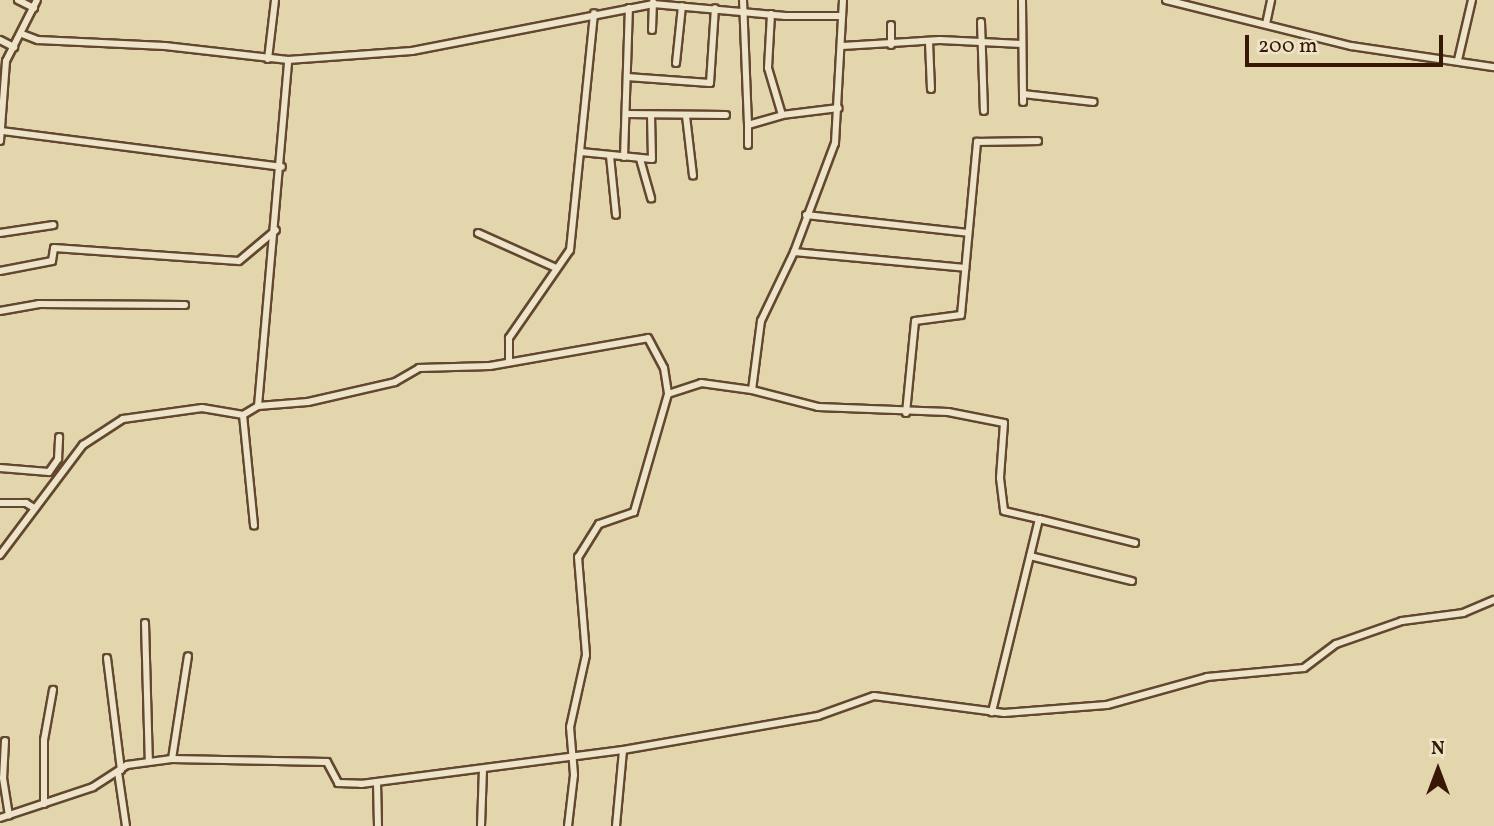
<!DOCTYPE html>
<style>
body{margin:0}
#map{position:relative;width:1494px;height:826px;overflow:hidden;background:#e3d6ad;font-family:Vollkorn,serif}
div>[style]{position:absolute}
.roads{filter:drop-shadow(2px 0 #63472e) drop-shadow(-2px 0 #63472e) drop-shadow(0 2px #63472e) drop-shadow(0 -2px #63472e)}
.minor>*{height:6px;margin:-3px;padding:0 3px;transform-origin:3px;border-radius:3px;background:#ede4ca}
span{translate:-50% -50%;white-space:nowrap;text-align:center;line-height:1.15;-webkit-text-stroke:7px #ede4ca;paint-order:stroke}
.north{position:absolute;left:1403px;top:735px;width:70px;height:70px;-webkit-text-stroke:5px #ede4ca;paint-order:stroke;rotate:0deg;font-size:19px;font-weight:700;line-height:28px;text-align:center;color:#381704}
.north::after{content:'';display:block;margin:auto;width:24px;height:32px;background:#381704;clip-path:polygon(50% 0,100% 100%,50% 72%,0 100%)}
.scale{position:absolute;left:1245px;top:35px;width:198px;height:32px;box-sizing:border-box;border:4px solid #381704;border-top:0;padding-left:9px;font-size:21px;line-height:24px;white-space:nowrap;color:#381704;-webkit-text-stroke:5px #ede4ca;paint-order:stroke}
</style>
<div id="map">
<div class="roads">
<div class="minor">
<i style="left:18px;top:0;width:18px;rotate:27deg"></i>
<i style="left:743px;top:0;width:125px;rotate:87.7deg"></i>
<i style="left:1022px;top:0;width:102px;rotate:89.4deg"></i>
<i style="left:1166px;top:0;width:191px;rotate:14deg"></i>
<i style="left:1351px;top:46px;width:145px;rotate:8.4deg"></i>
<i style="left:771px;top:14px;width:54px;rotate:93.2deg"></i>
<i style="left:768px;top:68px;width:49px;rotate:73.4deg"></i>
<i style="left:981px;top:22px;width:89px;rotate:88.1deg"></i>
<i style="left:1266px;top:24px;width:25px;rotate:-78deg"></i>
<i style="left:891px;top:25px;width:20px;rotate:90deg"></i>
<i style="left:652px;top:30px;width:28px;rotate:-88deg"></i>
<i style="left:22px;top:34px;width:17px;rotate:21deg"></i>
<i style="left:38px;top:40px;width:127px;rotate:2.7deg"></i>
<i style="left:165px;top:46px;width:124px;rotate:6.5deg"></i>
<i style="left:288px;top:60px;width:124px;rotate:-4.2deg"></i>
<i style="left:412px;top:51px;width:246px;rotate:-11deg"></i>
<i style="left:653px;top:4px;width:133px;rotate:5.2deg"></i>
<i style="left:785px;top:16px;width:57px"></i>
<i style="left:0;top:40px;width:16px;rotate:27deg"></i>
<i style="left:929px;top:42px;width:47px;rotate:87.6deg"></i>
<i style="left:842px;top:46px;width:98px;rotate:-3.5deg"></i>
<i style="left:940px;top:40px;width:82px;rotate:2.8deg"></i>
<i style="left:268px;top:59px;width:59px;rotate:-83.2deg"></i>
<i style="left:1458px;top:60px;width:62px;rotate:-76.9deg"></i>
<i style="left:676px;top:63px;width:57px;rotate:-84deg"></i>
<i style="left:627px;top:77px;width:83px;rotate:4.1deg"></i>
<i style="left:710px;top:83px;width:75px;rotate:-86.2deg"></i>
<i style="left:1023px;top:94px;width:71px;rotate:6.4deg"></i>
<i style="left:626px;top:114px;width:100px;rotate:0.6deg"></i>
<i style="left:686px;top:116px;width:60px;rotate:83.3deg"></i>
<i style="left:2px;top:131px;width:282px;rotate:7.3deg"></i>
<i style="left:0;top:141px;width:80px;rotate:-85.7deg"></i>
<i style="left:6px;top:61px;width:68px;rotate:-63.1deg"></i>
<i style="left:748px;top:145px;width:20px;rotate:-90deg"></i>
<i style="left:748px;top:125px;width:35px;rotate:-16deg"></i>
<i style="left:782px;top:115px;width:57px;rotate:-7deg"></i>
<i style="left:581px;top:152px;width:71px;rotate:5.6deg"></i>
<i style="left:652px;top:159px;width:44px;rotate:-91.3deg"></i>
<i style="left:610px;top:156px;width:59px;rotate:84.2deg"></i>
<i style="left:624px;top:157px;width:149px;rotate:-88.1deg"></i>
<i style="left:640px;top:159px;width:41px;rotate:74.2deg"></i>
<i style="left:806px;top:215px;width:163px;rotate:6.3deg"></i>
<i style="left:0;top:233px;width:54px;rotate:-8.6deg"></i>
<i style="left:478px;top:233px;width:85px;rotate:24.2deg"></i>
<i style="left:794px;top:252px;width:172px;rotate:5.3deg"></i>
<i style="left:0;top:271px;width:53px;rotate:-10.9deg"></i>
<i style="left:52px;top:261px;width:13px;rotate:-81deg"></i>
<i style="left:54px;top:248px;width:185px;rotate:4deg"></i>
<i style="left:239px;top:261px;width:48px;rotate:-40deg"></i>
<i style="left:0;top:311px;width:40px;rotate:-10deg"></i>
<i style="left:39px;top:304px;width:146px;rotate:0.4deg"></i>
<i style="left:509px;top:362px;width:24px;rotate:-90deg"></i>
<i style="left:509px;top:338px;width:107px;rotate:-55.3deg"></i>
<i style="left:570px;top:250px;width:238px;rotate:-84.2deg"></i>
<i style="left:752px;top:390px;width:70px;rotate:-82.6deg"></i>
<i style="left:761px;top:321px;width:76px;rotate:-64.4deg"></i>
<i style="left:794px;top:252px;width:116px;rotate:-69.4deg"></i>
<i style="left:835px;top:143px;width:143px;rotate:-86.8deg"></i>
<i style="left:668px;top:394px;width:35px;rotate:-18deg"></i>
<i style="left:701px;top:383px;width:51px;rotate:7.8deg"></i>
<i style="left:752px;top:390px;width:68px;rotate:14.4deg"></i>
<i style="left:818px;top:407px;width:130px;rotate:2.2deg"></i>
<i style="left:948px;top:412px;width:57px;rotate:11.1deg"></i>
<i style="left:1004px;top:423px;width:55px;rotate:94.2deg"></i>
<i style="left:1000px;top:478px;width:33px;rotate:83deg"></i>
<i style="left:1004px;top:511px;width:36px;rotate:13deg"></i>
<i style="left:1039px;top:519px;width:199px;rotate:103.7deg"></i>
<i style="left:258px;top:406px;width:347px;rotate:-85deg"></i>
<i style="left:906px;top:413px;width:92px;rotate:-84.4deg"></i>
<i style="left:915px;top:321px;width:46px;rotate:-7.4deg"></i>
<i style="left:961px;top:315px;width:174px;rotate:-84.7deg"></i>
<i style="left:977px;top:142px;width:61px;rotate:-0.9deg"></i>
<i style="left:243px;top:415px;width:111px;rotate:84.3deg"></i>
<i style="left:0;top:468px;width:49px;rotate:4.7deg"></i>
<i style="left:49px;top:472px;width:16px;rotate:-55deg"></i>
<i style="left:58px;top:459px;width:22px;rotate:-87deg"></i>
<i style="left:0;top:503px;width:26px"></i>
<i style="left:26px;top:503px;width:9px;rotate:32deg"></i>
<i style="left:1039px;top:519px;width:99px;rotate:14deg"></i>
<i style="left:0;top:555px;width:138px;rotate:-53deg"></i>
<i style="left:83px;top:445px;width:48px;rotate:-33deg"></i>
<i style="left:123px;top:419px;width:80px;rotate:-7.9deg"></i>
<i style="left:202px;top:408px;width:42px;rotate:9.7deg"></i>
<i style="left:243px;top:415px;width:17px;rotate:-31deg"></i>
<i style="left:258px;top:406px;width:50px;rotate:-4.6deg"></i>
<i style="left:308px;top:402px;width:89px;rotate:-12.9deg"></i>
<i style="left:395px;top:382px;width:28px;rotate:-30deg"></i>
<i style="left:419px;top:368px;width:71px;rotate:-1.6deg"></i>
<i style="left:490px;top:366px;width:160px;rotate:-10deg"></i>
<i style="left:648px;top:338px;width:34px;rotate:62deg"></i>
<i style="left:664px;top:368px;width:26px;rotate:81deg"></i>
<i style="left:668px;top:394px;width:123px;rotate:106.1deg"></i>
<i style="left:634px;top:512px;width:37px;rotate:161deg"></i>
<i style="left:599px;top:524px;width:39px;rotate:122deg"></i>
<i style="left:578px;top:557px;width:98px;rotate:85.3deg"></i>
<i style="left:586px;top:655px;width:74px;rotate:102.5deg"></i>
<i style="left:570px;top:727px;width:48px;rotate:85.2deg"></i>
<i style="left:574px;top:775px;width:51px;rotate:96.7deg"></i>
<i style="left:1030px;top:556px;width:105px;rotate:13.8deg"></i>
<i style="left:145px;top:623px;width:139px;rotate:88.4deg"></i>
<i style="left:107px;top:658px;width:113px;rotate:82.9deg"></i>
<i style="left:5px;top:741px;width:37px;rotate:93deg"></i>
<i style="left:3px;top:778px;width:38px;rotate:81deg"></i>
<i style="left:172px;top:759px;width:104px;rotate:-81.2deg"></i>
<i style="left:118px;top:772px;width:55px;rotate:81.6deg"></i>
<i style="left:377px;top:782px;width:44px;rotate:88.7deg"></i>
<i style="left:44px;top:804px;width:64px;rotate:-90deg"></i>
<i style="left:44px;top:740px;width:51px;rotate:-79.8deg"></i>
<i style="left:0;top:818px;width:98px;rotate:-18.4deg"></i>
<i style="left:93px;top:787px;width:40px;rotate:-32.9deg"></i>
<i style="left:127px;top:765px;width:45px;rotate:-7.6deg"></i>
<i style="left:172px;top:759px;width:155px;rotate:1.1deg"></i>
<i style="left:327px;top:762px;width:24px;rotate:62deg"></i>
<i style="left:338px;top:783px;width:23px;rotate:2deg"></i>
<i style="left:361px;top:784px;width:264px;rotate:-7.4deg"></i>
<i style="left:623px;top:750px;width:198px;rotate:-9.9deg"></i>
<i style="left:818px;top:716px;width:59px;rotate:-19.7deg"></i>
<i style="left:874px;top:696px;width:131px;rotate:7.5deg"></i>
<i style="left:1004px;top:713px;width:103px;rotate:-4.4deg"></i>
<i style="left:1107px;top:705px;width:104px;rotate:-15.6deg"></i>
<i style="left:1207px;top:677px;width:97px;rotate:-5.3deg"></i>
<i style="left:1304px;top:668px;width:40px;rotate:-37deg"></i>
<i style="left:1336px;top:644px;width:70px;rotate:-19.2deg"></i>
<i style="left:1402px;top:621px;width:62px;rotate:-7.5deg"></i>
<i style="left:1463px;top:613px;width:34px;rotate:-23deg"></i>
<i style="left:481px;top:826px;width:57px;rotate:-88deg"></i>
<i style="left:616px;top:826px;width:76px;rotate:-84.7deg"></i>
</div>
</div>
<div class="north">N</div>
<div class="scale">200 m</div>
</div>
